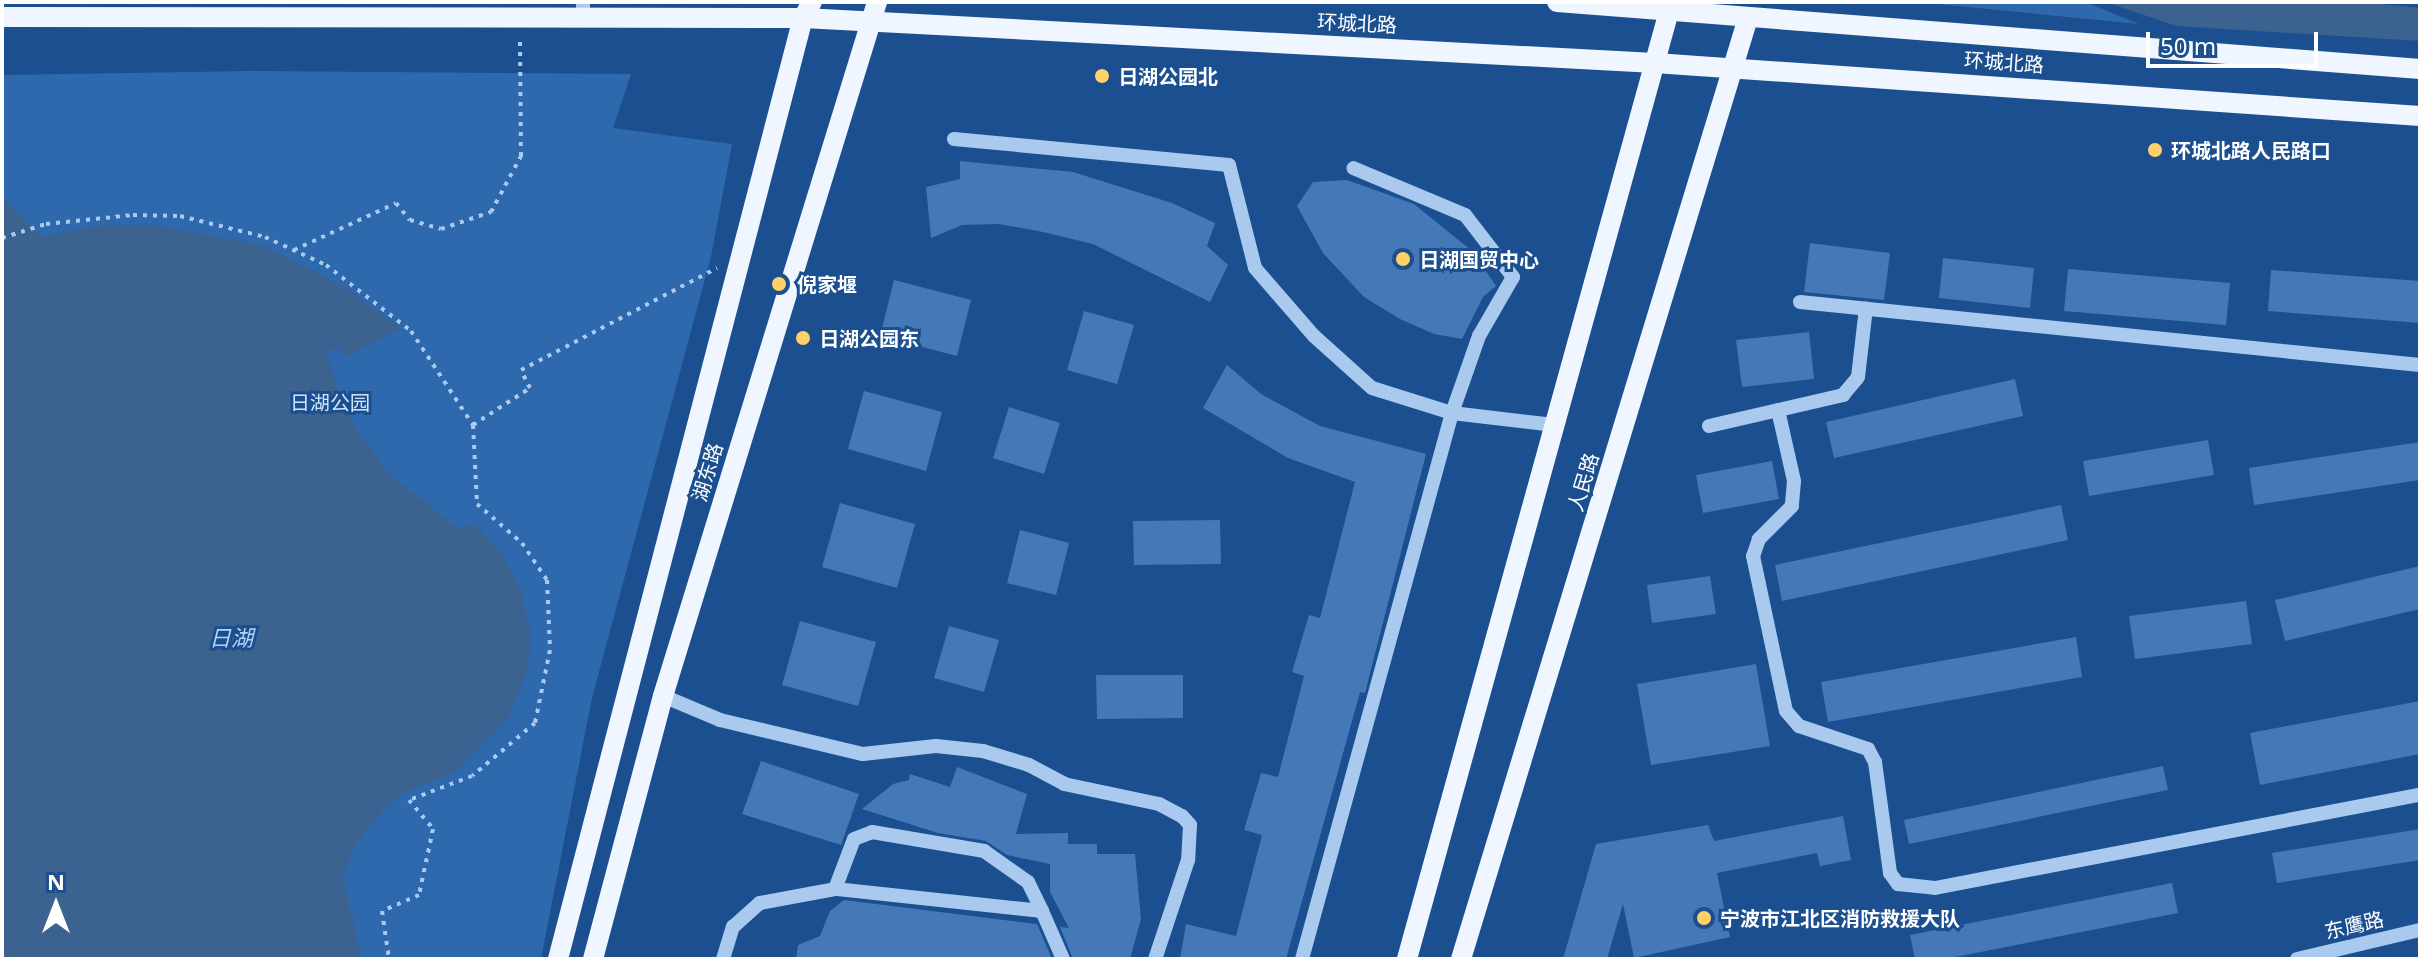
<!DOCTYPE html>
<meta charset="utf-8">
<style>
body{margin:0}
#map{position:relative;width:2422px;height:961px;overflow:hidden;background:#1b4f8f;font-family:"Noto Sans","Noto Sans SC",sans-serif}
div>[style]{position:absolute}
.green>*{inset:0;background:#2e69ad}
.water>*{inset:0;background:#3c6290}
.building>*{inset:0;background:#4478b7}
.path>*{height:4px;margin-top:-2px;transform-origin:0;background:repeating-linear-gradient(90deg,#a9c9ee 0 4px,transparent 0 10px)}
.minor>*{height:14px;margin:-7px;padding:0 7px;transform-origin:7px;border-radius:7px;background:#a9c9ee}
.major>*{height:20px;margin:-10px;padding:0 10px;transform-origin:10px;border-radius:10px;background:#f0f6ff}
.dots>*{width:22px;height:22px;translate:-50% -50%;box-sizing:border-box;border:4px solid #1b4f8f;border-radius:50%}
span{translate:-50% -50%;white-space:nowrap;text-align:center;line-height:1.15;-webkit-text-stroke:6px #1b4f8f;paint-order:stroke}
.street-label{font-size:20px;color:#fff}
.poi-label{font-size:20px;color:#fff;font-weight:700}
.left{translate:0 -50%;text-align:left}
.park-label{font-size:20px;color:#cfe3fa}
.water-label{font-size:22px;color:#b5d3f5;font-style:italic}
.frame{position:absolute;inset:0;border:4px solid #fff;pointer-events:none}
.north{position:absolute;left:16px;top:865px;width:80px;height:80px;-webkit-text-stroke:6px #1b4f8f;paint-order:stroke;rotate:0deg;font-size:22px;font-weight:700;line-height:32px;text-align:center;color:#fff}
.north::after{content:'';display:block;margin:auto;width:28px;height:36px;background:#fff;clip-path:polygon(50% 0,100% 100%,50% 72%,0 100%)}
.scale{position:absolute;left:2146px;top:32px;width:172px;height:36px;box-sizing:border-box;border:4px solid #fff;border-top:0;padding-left:10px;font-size:24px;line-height:28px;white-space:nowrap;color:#fff;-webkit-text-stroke:6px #1b4f8f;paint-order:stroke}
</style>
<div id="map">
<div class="green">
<i style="clip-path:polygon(1917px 2px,2085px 2px,2139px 24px)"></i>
<i style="clip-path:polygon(251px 71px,631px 74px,613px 128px,732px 144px,711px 257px,592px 698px,541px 959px,2px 959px,2px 75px)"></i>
</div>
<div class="water">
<i style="clip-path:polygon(2106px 2px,2363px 2px,2420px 8px,2420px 41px,2176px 26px)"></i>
<i style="clip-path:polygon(2px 198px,43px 237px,92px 226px,157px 225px,265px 246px,340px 284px,400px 328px,345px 357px,338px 347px,326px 352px,341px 397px,358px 432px,389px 474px,459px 529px,473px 523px,500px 551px,520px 589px,531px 634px,528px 669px,509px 717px,453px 773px,404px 793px,384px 809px,354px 846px,343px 877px,362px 959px,2px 959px)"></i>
</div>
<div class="building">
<i style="clip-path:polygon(960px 161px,1073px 172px,1172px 203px,1215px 223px,1207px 246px,1228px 265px,1210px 302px,1093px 244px,1043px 232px,999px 224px,962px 225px,931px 238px,926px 187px,960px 179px)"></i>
<i style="clip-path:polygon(1347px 180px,1414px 204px,1472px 251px,1496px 286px,1483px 297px,1462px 339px,1434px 334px,1400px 319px,1364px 297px,1323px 253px,1297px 206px,1313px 182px)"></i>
<i style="clip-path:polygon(1810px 243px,1890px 253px,1884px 300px,1804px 292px)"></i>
<i style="clip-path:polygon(1943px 258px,2034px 268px,2030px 308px,1939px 298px)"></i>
<i style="clip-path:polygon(2068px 269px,2230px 283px,2226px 325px,2064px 311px)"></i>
<i style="clip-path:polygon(2271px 270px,2420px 281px,2420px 323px,2268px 311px)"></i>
<i style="clip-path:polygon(894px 280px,971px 300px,957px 356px,880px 336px)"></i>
<i style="clip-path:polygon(1084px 311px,1134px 325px,1117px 384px,1067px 370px)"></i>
<i style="clip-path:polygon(1809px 332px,1814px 379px,1742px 387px,1736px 340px)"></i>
<i style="clip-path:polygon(1227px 365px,1261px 394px,1320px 426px,1426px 454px,1365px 693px,1360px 692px,1286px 959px,1180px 959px,1186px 924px,1236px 936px,1262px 835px,1244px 830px,1261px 773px,1278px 777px,1304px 676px,1292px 672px,1309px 615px,1320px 618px,1355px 482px,1288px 458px,1203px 408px)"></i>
<i style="clip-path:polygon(2015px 379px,2023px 416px,1834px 458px,1826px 422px)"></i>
<i style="clip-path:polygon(864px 391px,942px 412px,926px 471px,848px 449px)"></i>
<i style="clip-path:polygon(1009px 407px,1060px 423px,1044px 474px,993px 458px)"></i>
<i style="clip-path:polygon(2208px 440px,2214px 475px,2089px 496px,2083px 461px)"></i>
<i style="clip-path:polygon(2420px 442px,2420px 480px,2254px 505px,2249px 468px)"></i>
<i style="clip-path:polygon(1772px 461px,1779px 499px,1703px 513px,1696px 475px)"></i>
<i style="clip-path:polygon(840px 503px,915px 524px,897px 588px,822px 567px)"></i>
<i style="clip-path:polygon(2061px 505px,2068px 540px,1782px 601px,1775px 565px)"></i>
<i style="clip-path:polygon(1220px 520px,1221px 564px,1134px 565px,1133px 521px)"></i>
<i style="clip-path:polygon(1020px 530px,1069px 543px,1056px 595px,1007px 583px)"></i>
<i style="clip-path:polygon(2420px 566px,2420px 609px,2285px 641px,2275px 600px)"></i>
<i style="clip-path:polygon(1710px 576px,1716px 614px,1652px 623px,1647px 585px)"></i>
<i style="clip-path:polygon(2246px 601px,2252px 644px,2135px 659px,2129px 616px)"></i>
<i style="clip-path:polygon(800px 621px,876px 642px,858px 706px,782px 685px)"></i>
<i style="clip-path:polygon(949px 626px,999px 640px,984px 692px,934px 678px)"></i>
<i style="clip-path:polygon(2076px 637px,2082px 677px,1828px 722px,1821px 682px)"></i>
<i style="clip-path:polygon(1756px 664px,1770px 746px,1651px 765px,1637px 684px)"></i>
<i style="clip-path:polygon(1096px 675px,1183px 675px,1183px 718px,1097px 719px)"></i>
<i style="clip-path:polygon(2420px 701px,2420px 754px,2260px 785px,2250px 733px)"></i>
<i style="clip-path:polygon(761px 761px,859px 794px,841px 845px,742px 814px)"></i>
<i style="clip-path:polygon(2163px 766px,2168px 790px,1909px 844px,1904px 820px)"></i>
<i style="clip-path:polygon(957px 767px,1027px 794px,1016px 834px,1068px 833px,1068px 844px,1097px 844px,1097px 854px,1135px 854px,1141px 919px,1130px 959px,1073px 959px,1060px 927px,1069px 928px,1050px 892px,1050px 864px,1007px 855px,986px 841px,938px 833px,862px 809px,893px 784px,909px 780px,910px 774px,950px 787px)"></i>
<i style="clip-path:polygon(1843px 816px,1851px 860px,1820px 866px,1817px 853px,1717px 873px,1730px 937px,1634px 958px,1623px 904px,1607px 959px,1563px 959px,1596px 844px,1708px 825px,1714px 841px)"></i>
<i style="clip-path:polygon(2420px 829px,2420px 860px,2277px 883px,2272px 853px)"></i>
<i style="clip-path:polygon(2172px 883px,2178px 913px,1945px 959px,1915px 959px,1910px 935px)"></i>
<i style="clip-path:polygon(844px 900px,1037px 924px,1052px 959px,796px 959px,798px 945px,820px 936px,830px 911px)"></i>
</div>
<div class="path">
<i style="left:2px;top:238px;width:46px;rotate:-17.7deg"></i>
<i style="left:46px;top:224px;width:87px;rotate:-5.9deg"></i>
<i style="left:133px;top:215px;width:47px;rotate:1.2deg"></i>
<i style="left:180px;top:216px;width:88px;rotate:13.9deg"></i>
<i style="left:265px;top:237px;width:67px;rotate:24.7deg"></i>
<i style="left:326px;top:265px;width:108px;rotate:37.8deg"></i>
<i style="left:411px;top:331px;width:113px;rotate:56.6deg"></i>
<i style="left:473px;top:425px;width:79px;rotate:87.1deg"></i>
<i style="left:477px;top:504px;width:60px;rotate:40.9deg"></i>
<i style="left:522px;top:543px;width:45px;rotate:56deg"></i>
<i style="left:547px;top:580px;width:70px;rotate:87.5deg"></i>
<i style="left:550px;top:650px;width:75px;rotate:101.6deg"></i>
<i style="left:535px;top:723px;width:82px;rotate:139.9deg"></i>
<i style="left:472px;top:776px;width:67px;rotate:159.1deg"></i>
<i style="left:409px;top:800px;width:38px;rotate:50deg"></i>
<i style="left:433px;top:829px;width:67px;rotate:102deg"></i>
<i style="left:419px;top:895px;width:40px;rotate:156.6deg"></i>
<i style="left:382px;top:911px;width:49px;rotate:81.7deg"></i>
<i style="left:294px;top:250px;width:112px;rotate:-24.7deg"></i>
<i style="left:396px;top:203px;width:22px;rotate:51deg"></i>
<i style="left:410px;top:220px;width:32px;rotate:16deg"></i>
<i style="left:441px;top:229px;width:53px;rotate:-18.8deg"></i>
<i style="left:491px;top:212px;width:64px;rotate:-61.8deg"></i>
<i style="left:521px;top:156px;width:118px;rotate:-90.5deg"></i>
<i style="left:473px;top:425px;width:68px;rotate:-33deg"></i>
<i style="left:530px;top:388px;width:20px;rotate:-117deg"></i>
<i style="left:521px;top:370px;width:221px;rotate:-27.5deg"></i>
</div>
<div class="minor">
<i style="left:583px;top:15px;width:13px;rotate:-90deg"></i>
<i style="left:954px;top:139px;width:276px;rotate:5.4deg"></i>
<i style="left:1229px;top:165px;width:106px;rotate:75.8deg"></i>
<i style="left:1255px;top:268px;width:90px;rotate:49.1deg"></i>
<i style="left:1314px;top:336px;width:78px;rotate:41.9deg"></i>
<i style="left:1372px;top:388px;width:84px;rotate:17.4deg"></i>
<i style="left:1452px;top:413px;width:103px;rotate:6.7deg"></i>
<i style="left:1800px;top:302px;width:623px;rotate:5.8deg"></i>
<i style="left:1778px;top:410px;width:73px;rotate:77.3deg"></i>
<i style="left:1794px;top:481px;width:25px;rotate:95deg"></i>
<i style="left:1792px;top:506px;width:47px;rotate:135deg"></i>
<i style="left:1759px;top:539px;width:18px;rotate:109deg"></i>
<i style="left:1753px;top:556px;width:158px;rotate:78deg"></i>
<i style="left:1786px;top:711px;width:20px;rotate:49deg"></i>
<i style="left:1799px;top:726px;width:73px;rotate:18.4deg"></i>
<i style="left:1868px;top:749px;width:15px;rotate:62deg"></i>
<i style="left:1875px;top:762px;width:112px;rotate:82.3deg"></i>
<i style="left:1890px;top:873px;width:14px;rotate:54deg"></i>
<i style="left:1898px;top:884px;width:37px;rotate:6deg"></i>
<i style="left:1935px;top:888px;width:494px;rotate:-10.9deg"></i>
<i style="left:1709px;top:426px;width:138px;rotate:-13deg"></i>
<i style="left:1843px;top:395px;width:23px;rotate:-50deg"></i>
<i style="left:1858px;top:377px;width:69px;rotate:-83.4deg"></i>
<i style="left:663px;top:696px;width:62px;rotate:22.8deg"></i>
<i style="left:720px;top:720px;width:147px;rotate:13.4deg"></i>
<i style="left:863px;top:754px;width:73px;rotate:-6.3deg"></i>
<i style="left:936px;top:746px;width:47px;rotate:6.1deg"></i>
<i style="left:983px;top:751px;width:48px;rotate:16.9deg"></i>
<i style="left:1029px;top:765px;width:40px;rotate:28deg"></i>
<i style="left:1064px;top:784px;width:97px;rotate:11.9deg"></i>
<i style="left:1159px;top:804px;width:26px;rotate:28deg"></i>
<i style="left:1182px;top:816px;width:12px;rotate:48deg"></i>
<i style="left:1190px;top:825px;width:35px;rotate:93deg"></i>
<i style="left:1188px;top:860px;width:104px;rotate:108.4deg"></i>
<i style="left:1042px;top:911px;width:208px;rotate:-173.9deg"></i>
<i style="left:835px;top:889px;width:53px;rotate:-69.2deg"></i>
<i style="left:854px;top:839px;width:19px;rotate:-21deg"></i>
<i style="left:872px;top:832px;width:114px;rotate:9.6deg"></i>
<i style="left:984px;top:851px;width:54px;rotate:35.2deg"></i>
<i style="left:1028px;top:882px;width:32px;rotate:64deg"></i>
<i style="left:1042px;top:911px;width:52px;rotate:66.4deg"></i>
<i style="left:723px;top:959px;width:34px;rotate:-73deg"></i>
<i style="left:733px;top:927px;width:36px;rotate:-42deg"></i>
<i style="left:760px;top:903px;width:76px;rotate:-10.6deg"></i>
<i style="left:1302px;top:959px;width:566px;rotate:-74.64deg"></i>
<i style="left:1452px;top:413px;width:82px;rotate:-70.7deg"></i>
<i style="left:1479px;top:336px;width:68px;rotate:-60deg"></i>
<i style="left:1513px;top:277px;width:78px;rotate:-127.7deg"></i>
<i style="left:1465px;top:215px;width:121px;rotate:-157.2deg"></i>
<i style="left:2297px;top:959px;width:126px;rotate:-13.3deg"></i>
</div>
<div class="major">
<i style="left:1557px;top:2px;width:866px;rotate:4.44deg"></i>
<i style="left:2px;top:17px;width:801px;rotate:0.07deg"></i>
<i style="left:803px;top:18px;width:853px;rotate:3.02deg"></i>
<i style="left:1655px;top:63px;width:767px;rotate:3.96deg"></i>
<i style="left:558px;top:959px;width:972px;rotate:-75.41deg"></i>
<i style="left:803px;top:18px;width:18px;rotate:-61deg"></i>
<i style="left:593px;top:959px;width:272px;rotate:-75.1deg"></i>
<i style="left:663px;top:696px;width:726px;rotate:-72.86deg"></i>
<i style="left:1407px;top:959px;width:984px;rotate:-74.55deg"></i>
<i style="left:1461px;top:959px;width:984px;rotate:-73.04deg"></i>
</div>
<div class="dots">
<i style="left:1102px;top:76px;background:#ffd166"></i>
<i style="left:2155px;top:150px;background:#ffd166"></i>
<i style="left:1403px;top:259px;background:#ffd166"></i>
<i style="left:779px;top:284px;background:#ffd166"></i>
<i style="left:803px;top:338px;background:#ffd166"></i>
<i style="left:1704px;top:918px;background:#ffd166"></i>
</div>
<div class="street-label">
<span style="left:1357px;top:23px;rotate:3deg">环城北路</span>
<span style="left:2004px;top:62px;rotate:4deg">环城北路</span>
<span style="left:707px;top:472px;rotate:-73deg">湖东路</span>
<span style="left:1583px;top:482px;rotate:-73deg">人民路</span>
<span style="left:2354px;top:925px;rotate:-13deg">东鹰路</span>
</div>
<div class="poi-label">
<span class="left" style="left:1118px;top:76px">日湖公园北</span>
<span class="left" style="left:2171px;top:150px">环城北路人民路口</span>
<span class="left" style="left:1419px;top:259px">日湖国贸中心</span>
<span class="left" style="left:797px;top:284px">倪家堰</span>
<span class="left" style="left:819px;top:338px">日湖公园东</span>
<span class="left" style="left:1720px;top:918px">宁波市江北区消防救援大队</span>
</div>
<div class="park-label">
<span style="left:330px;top:402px">日湖公园</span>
</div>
<div class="water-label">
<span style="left:231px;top:638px">日湖</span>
</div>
<div class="frame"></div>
<div class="north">N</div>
<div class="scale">50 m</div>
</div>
